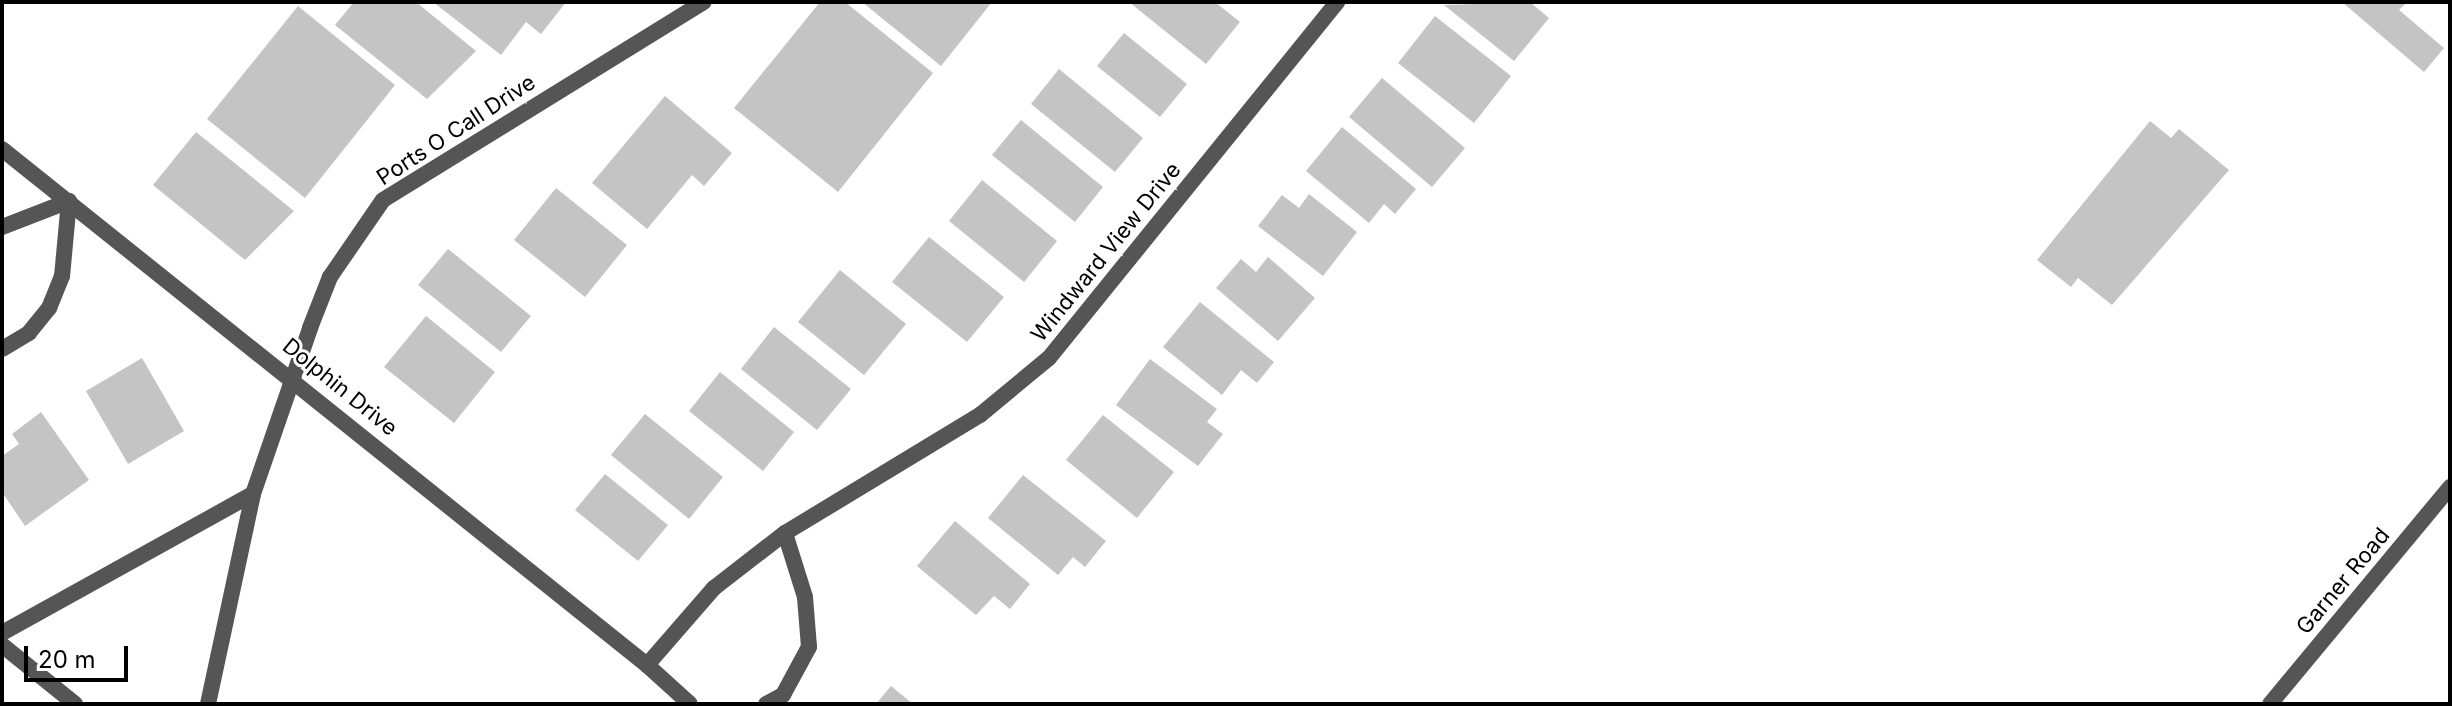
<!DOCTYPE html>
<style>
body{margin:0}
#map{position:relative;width:2452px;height:706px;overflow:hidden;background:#fff;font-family:Inter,sans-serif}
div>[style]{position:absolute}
.building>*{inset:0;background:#c4c4c4}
.service>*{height:16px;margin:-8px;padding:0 8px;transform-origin:8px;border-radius:8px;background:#555}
.minor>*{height:16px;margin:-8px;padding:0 8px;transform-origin:8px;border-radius:8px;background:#555}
.tertiary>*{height:16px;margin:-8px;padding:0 8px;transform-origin:8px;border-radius:8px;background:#555}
span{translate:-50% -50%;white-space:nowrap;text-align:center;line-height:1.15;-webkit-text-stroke:6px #fff;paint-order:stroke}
.street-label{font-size:22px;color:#000}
.frame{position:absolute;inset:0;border:4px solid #000;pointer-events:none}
.scale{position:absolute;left:24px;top:646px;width:104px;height:36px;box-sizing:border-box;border:4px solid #000;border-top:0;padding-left:10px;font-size:24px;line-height:28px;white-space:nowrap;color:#000;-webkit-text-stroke:6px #fff;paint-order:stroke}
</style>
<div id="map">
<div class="building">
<i style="clip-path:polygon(354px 2px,416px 2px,476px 51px,427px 99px,335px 25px)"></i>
<i style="clip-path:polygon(433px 2px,566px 2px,541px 34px,526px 22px,501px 55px)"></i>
<i style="clip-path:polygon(820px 2px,845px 2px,933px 73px,838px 192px,734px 108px)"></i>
<i style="clip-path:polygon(862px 2px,992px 2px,941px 66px)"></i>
<i style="clip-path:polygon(1129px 2px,1215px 2px,1240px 22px,1206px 64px)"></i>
<i style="clip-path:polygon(1530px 2px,1549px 18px,1514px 61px,1444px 5px)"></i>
<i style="clip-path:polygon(2342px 2px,2407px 2px,2399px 10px,2444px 48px,2424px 72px)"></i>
<i style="clip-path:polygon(298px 6px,395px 85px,305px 198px,207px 119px)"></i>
<i style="clip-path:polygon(1435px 16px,1511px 76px,1474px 123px,1398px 63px)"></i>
<i style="clip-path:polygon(1124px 33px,1187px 84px,1160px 117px,1097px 66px)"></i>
<i style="clip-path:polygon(1059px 69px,1143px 138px,1115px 172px,1031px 104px)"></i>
<i style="clip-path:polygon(1382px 78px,1465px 148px,1432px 187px,1349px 117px)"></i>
<i style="clip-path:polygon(665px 96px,732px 153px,704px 186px,692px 175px,647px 229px,592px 183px)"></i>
<i style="clip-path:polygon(1021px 120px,1103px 187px,1075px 222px,992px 155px)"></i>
<i style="clip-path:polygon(2150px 121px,2171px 138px,2179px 129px,2229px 170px,2112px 305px,2078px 278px,2071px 287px,2037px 260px)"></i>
<i style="clip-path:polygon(1342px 127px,1416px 189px,1395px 214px,1384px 204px,1369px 223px,1306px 171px)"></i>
<i style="clip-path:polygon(196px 132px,294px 211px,245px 260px,153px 185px)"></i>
<i style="clip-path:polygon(982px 180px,1057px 241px,1024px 282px,949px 221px)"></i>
<i style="clip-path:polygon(556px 188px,627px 245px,585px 297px,514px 240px)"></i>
<i style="clip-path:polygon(1309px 194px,1357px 232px,1323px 276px,1258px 226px,1282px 195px,1299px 208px)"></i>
<i style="clip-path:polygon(929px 237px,1004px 297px,967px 342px,892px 282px)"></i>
<i style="clip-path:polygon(448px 249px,531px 316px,501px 352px,418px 285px)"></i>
<i style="clip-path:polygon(1268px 257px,1315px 298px,1278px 341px,1216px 288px,1241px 259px,1256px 272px)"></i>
<i style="clip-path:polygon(840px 270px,906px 324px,864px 375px,798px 322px)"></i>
<i style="clip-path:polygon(1200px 302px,1274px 362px,1257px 383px,1241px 370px,1222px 395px,1163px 347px)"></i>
<i style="clip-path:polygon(426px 316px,495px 372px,454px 423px,384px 367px)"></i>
<i style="clip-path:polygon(774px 327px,851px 389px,817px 430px,741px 369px)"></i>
<i style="clip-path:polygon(142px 358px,184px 431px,128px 464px,86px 391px)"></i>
<i style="clip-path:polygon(1150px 359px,1217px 409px,1207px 422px,1223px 434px,1198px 466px,1116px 405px)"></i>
<i style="clip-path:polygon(720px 372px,794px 432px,763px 471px,689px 411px)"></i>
<i style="clip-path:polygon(41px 412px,89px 480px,25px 526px,2px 492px,2px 456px,19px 444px,12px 434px)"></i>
<i style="clip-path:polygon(645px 414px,723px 477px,689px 519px,611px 455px)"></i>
<i style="clip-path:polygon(1103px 415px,1174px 472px,1137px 518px,1066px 460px)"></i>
<i style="clip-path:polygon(605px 474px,668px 525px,638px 561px,575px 510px)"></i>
<i style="clip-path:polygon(1023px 475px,1106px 541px,1085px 567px,1073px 557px,1058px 575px,988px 518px)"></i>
<i style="clip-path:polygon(955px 521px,1030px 584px,1010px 609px,994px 596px,976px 615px,917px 566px)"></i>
<i style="clip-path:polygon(891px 686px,913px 704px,876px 704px)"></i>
</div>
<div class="service">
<i style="left:647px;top:665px;width:58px;rotate:42.2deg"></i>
<i style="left:766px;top:704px;width:19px;rotate:-28deg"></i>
<i style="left:783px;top:695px;width:55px;rotate:-61.6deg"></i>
<i style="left:809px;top:647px;width:50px;rotate:-94.6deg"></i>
<i style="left:805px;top:597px;width:67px;rotate:-107.4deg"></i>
</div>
<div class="minor">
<i style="left:2px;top:149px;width:826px;rotate:38.66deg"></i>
<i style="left:647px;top:665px;width:102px;rotate:-49deg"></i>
<i style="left:714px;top:588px;width:90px;rotate:-37.8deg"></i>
<i style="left:785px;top:533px;width:228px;rotate:-31.2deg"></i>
<i style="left:980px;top:415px;width:89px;rotate:-39.6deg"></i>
<i style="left:1049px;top:358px;width:458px;rotate:-51deg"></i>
<i style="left:2px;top:227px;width:72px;rotate:-21.2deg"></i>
<i style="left:69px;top:201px;width:75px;rotate:95.3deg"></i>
<i style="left:62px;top:276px;width:35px;rotate:112deg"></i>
<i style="left:49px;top:308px;width:32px;rotate:129deg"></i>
<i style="left:29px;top:333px;width:31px;rotate:149deg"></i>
<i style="left:2px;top:633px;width:287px;rotate:-29deg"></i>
<i style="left:2px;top:645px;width:94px;rotate:38.9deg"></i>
<i style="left:208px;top:704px;width:215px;rotate:-77.9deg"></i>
<i style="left:253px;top:494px;width:176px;rotate:-71deg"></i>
<i style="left:310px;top:328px;width:55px;rotate:-68.6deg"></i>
<i style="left:330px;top:277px;width:93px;rotate:-55.5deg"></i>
<i style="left:383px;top:200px;width:377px;rotate:-31.7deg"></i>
</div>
<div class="tertiary">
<i style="left:2270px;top:704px;width:282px;rotate:-50.3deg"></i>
</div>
<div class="street-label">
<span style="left:456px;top:130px;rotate:-33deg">Ports O Call Drive</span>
<span style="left:1106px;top:252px;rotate:-51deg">Windward View Drive</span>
<span style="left:340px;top:387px;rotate:39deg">Dolphin Drive</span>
<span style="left:2343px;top:581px;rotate:-50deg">Garner Road</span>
</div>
<div class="frame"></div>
<div class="scale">20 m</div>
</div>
